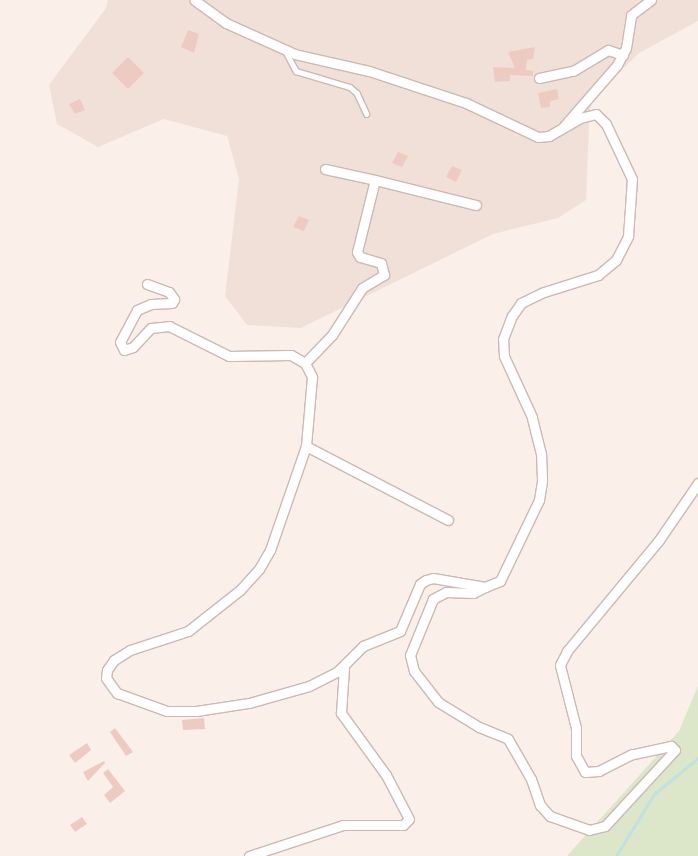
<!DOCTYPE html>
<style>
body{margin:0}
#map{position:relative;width:698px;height:856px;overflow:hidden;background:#faf0e9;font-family:Commissioner,sans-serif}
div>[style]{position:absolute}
.residential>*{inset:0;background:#f1e0d8}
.green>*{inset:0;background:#dbe7c8}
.stream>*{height:3px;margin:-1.5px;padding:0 1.5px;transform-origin:1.5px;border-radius:1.5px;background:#bfe2e0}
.building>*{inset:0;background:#edcbc3}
.roads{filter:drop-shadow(1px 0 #cdb8b3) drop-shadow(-1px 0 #cdb8b3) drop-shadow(0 1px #cdb8b3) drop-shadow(0 -1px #cdb8b3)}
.service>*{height:4.5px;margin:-2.25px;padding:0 2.25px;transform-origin:2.25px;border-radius:2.25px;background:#fff}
.minor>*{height:9px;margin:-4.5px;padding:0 4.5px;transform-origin:4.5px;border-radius:4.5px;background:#fff}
span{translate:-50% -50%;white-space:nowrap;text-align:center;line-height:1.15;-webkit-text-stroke:5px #fdf4ef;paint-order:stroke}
</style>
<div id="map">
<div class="residential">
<i style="clip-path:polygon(108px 0,698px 0,698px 21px,639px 53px,590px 101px,586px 200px,558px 218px,493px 234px,301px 328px,247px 325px,225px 296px,239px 179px,227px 136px,164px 119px,98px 147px,57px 124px,49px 85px,106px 8px)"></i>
</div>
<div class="green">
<i style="clip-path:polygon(698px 686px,698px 856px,567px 856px,679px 731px)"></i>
</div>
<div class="stream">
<i style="left:616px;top:856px;width:73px;rotate:-58.5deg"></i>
<i style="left:654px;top:794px;width:57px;rotate:-39.3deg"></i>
</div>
<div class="building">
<i style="clip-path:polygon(188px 30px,199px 34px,194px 53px,181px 47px)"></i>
<i style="clip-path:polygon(535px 47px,533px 59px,527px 60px,526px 70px,533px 71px,533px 76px,510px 75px,510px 81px,495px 82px,493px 67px,515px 68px,508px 52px)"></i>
<i style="clip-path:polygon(128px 57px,144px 73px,128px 89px,112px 73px)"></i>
<i style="clip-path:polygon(557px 89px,559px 99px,550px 101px,550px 107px,541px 108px,538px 93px)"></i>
<i style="clip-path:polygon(80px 99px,85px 110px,75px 114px,69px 104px)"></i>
<i style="clip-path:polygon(398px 152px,408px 156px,402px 167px,392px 163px)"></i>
<i style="clip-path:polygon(452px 166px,462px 170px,456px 182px,446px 177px)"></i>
<i style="clip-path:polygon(299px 216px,309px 220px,304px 231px,293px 227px)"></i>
<i style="clip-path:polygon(204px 718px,205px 729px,183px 730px,182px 720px)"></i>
<i style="clip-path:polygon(115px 728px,133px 752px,126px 756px,110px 732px)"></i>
<i style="clip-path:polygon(87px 743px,91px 750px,75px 763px,69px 755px)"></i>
<i style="clip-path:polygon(104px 761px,105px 763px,88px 781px,83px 772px)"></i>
<i style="clip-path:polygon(108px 769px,125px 791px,110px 803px,104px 795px,113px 787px,103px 773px)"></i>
<i style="clip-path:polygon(82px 817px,87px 824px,75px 832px,70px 825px)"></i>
</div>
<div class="roads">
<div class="service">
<i style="left:285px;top:50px;width:24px;rotate:62deg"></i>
<i style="left:296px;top:71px;width:56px;rotate:16.5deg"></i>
<i style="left:350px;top:87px;width:9px;rotate:41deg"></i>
<i style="left:357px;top:93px;width:23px;rotate:65deg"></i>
</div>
<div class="minor">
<i style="left:539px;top:78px;width:35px;rotate:-12deg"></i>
<i style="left:573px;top:71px;width:41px;rotate:-31deg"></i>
<i style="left:608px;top:50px;width:16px;rotate:18deg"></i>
<i style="left:564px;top:126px;width:81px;rotate:-49deg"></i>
<i style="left:617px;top:65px;width:19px;rotate:-62deg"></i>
<i style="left:626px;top:48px;width:33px;rotate:-81deg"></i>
<i style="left:631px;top:15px;width:25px;rotate:-37deg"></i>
<i style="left:325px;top:169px;width:51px;rotate:12.4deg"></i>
<i style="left:147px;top:284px;width:23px;rotate:20deg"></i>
<i style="left:169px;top:292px;width:9px;rotate:54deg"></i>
<i style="left:174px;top:299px;width:4px;rotate:117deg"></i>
<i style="left:172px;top:303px;width:21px;rotate:177deg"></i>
<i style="left:151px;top:304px;width:15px;rotate:157deg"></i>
<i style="left:137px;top:310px;width:36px;rotate:118deg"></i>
<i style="left:120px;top:342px;width:9px;rotate:63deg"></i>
<i style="left:124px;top:350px;width:9px;rotate:-18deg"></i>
<i style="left:133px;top:347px;width:26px;rotate:-47deg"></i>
<i style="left:151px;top:328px;width:18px;rotate:-6deg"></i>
<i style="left:169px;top:326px;width:67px;rotate:26.6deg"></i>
<i style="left:229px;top:356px;width:62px;rotate:-0.9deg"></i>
<i style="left:291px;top:355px;width:16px;rotate:30deg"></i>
<i style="left:305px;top:363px;width:16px;rotate:63deg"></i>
<i style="left:312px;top:377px;width:69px;rotate:95deg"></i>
<i style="left:306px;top:446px;width:110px;rotate:109.1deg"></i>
<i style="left:270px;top:550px;width:22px;rotate:120deg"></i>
<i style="left:259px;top:569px;width:28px;rotate:132deg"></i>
<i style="left:240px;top:590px;width:66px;rotate:141.7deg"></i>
<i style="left:188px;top:631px;width:61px;rotate:161.9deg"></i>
<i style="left:130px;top:650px;width:19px;rotate:148deg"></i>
<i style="left:114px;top:660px;width:12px;rotate:125deg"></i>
<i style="left:107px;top:670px;width:8px;rotate:97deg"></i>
<i style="left:106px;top:678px;width:19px;rotate:54deg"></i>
<i style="left:117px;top:693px;width:53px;rotate:19.8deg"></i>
<i style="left:167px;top:711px;width:29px"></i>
<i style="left:196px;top:711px;width:54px;rotate:-8.6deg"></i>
<i style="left:249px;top:703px;width:62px;rotate:-15.8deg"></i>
<i style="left:309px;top:686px;width:31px;rotate:-27deg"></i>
<i style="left:337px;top:672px;width:37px;rotate:-45deg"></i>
<i style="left:363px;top:646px;width:40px;rotate:-22deg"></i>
<i style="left:400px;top:631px;width:51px;rotate:-66.9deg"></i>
<i style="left:420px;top:584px;width:7px;rotate:-34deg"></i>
<i style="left:426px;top:580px;width:7px;rotate:-16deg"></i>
<i style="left:433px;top:578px;width:53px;rotate:9.8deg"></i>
<i style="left:485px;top:587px;width:16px;rotate:-22deg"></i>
<i style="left:500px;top:581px;width:90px;rotate:-64.3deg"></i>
<i style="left:539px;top:500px;width:20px;rotate:-81deg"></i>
<i style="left:542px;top:480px;width:26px;rotate:-92deg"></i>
<i style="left:541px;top:454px;width:38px;rotate:-104deg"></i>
<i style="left:532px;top:417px;width:67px;rotate:-114.7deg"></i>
<i style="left:504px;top:356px;width:17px;rotate:-93deg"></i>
<i style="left:503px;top:339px;width:25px;rotate:-69deg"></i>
<i style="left:512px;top:316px;width:16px;rotate:-55deg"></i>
<i style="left:521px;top:303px;width:25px;rotate:-26deg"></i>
<i style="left:544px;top:292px;width:57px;rotate:-17.5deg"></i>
<i style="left:598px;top:275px;width:23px;rotate:-40deg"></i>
<i style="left:616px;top:260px;width:27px;rotate:-63deg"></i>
<i style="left:628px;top:236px;width:57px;rotate:-86deg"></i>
<i style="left:632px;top:179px;width:61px;rotate:-115.3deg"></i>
<i style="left:606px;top:124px;width:14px;rotate:-135deg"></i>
<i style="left:596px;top:114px;width:16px;rotate:166deg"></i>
<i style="left:580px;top:118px;width:36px;rotate:150deg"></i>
<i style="left:549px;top:136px;width:11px;rotate:175deg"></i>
<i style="left:538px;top:137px;width:80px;rotate:-154.7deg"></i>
<i style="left:466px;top:103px;width:102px;rotate:-161.7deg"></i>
<i style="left:369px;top:71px;width:76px;rotate:-167.1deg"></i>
<i style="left:295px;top:54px;width:76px;rotate:-155.8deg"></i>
<i style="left:226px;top:23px;width:39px;rotate:-144deg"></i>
<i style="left:305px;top:363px;width:39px;rotate:-46deg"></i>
<i style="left:332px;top:335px;width:56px;rotate:-57.4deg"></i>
<i style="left:362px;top:288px;width:26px;rotate:-31deg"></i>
<i style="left:384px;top:275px;width:12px;rotate:-104deg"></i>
<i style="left:381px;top:263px;width:22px;rotate:-164deg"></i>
<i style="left:360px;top:257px;width:6px;rotate:-121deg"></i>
<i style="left:357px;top:252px;width:74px;rotate:-76deg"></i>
<i style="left:375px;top:180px;width:104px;rotate:13.9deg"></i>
<i style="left:306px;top:446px;width:160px;rotate:27.5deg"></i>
<i style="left:485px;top:587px;width:13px;rotate:153deg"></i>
<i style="left:473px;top:593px;width:27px;rotate:-178deg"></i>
<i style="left:446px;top:592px;width:15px;rotate:152deg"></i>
<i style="left:433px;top:599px;width:61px;rotate:112.3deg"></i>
<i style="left:410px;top:655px;width:16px;rotate:76deg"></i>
<i style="left:414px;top:671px;width:39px;rotate:52deg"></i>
<i style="left:438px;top:702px;width:48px;rotate:31.4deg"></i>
<i style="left:479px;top:727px;width:31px;rotate:22deg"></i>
<i style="left:508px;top:739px;width:46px;rotate:60.1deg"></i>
<i style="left:531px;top:779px;width:28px;rotate:71deg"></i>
<i style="left:540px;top:805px;width:15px;rotate:48deg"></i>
<i style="left:550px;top:816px;width:41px;rotate:19.7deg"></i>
<i style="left:589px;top:830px;width:16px;rotate:-14deg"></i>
<i style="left:605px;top:826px;width:103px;rotate:-47.4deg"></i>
<i style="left:675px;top:750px;width:6px;rotate:-135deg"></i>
<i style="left:671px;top:746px;width:40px;rotate:168deg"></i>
<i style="left:632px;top:754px;width:37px;rotate:153deg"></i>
<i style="left:599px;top:771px;width:14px;rotate:176deg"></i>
<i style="left:585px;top:772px;width:18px;rotate:-119deg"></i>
<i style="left:576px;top:756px;width:28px;rotate:-90deg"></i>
<i style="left:576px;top:728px;width:65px;rotate:-104.3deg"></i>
<i style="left:560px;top:665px;width:16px;rotate:-63deg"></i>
<i style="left:567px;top:651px;width:144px;rotate:-50.3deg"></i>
<i style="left:659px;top:540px;width:69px;rotate:-55.6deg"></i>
<i style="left:249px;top:856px;width:99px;rotate:-18.3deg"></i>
<i style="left:343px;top:825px;width:60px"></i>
<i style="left:403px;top:825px;width:8px;rotate:-45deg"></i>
<i style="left:409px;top:819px;width:50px;rotate:-117.6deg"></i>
<i style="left:386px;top:775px;width:77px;rotate:-126deg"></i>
<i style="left:341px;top:713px;width:45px;rotate:-86.2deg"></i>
</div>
</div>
</div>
